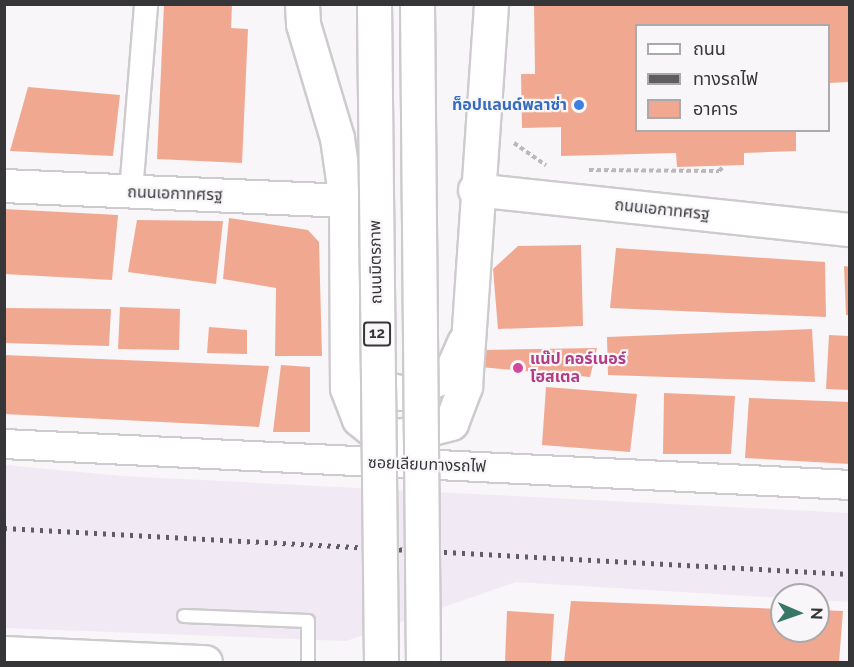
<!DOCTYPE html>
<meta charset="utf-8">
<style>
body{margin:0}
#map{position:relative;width:854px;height:667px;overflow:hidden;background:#f8f6f9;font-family:Raleway,"Noto Sans Thai",sans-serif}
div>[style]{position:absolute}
.built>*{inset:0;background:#f1e9f3}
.building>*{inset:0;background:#f1a891}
.path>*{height:4px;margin-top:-2px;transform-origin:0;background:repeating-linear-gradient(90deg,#bab8bb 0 4.5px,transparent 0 7.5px)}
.roads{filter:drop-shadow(2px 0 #cecbce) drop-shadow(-2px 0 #cecbce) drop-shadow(0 2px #cecbce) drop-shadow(0 -2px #cecbce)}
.service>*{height:12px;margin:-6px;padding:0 6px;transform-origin:6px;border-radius:6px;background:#fff}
.minor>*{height:22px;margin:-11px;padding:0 11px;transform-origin:11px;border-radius:11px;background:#fff}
.tertiary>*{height:28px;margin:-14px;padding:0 14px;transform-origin:14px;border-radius:14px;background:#fff}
.secondary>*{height:32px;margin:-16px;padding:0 16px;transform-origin:16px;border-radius:16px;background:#fff}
.primary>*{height:33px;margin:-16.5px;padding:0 16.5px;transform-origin:16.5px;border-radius:16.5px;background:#fff}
.rail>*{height:4.5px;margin-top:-2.25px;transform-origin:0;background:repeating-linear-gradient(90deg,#5e5d5f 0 3px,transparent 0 9px)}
.bridges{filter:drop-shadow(2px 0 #cecbce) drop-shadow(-2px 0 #cecbce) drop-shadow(0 2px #cecbce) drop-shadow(0 -2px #cecbce)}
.primary-bridge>*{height:33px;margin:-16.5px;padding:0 16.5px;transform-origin:16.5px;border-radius:16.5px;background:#fff}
.dots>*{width:16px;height:16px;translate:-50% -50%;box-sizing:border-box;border:3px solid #f8f6f9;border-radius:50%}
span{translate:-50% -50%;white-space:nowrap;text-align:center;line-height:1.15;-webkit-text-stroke:4.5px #f8f6f9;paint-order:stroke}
.shield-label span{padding:2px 4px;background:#f8f6f9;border:2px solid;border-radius:4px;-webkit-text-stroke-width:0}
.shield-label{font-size:15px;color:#363537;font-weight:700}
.shop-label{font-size:16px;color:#366cbe;font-weight:700}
.right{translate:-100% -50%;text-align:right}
.street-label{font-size:16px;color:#363537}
.hotel-label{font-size:16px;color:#b23c85;font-weight:700}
.left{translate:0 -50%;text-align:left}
.frame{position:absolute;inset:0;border:6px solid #363537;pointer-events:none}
.legend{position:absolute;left:635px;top:24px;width:195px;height:108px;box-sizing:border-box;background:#f8f6f9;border:2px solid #aaa9ab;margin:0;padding:8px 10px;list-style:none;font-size:18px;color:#363537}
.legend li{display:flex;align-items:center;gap:12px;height:30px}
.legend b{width:30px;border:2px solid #aaa9ab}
.north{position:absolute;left:770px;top:583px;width:60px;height:60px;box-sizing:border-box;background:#f8f6f9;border:2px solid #aaa9ab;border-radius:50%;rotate:92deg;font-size:16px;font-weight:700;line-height:24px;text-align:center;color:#363537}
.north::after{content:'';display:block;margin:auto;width:21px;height:27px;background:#367766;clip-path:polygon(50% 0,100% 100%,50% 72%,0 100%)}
</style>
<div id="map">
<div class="built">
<i style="clip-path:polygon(5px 465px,122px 476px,849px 513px,849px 602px,818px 600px,818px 595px,782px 598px,516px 582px,346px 641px,5px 628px)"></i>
</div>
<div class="building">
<i style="clip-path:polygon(164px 4px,232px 4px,231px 28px,248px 29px,242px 163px,157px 159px)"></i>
<i style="clip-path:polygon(534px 4px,850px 4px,850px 82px,828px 83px,828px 26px,636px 26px,636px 130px,796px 130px,796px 151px,744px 153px,744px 165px,677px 167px,676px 153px,561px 156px,561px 127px,522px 128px,521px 74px,535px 74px)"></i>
<i style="clip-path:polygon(28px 87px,120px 95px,113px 156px,10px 151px)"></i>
<i style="clip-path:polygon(4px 209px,118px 215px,112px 280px,4px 274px)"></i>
<i style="clip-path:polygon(229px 218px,308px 230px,319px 242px,322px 356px,275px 356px,276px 288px,223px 279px)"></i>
<i style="clip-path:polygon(137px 220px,223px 221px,216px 284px,128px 272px)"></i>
<i style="clip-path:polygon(581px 245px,583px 326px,498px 329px,493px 269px,518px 246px)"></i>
<i style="clip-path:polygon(616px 248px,825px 262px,826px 317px,610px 308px)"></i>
<i style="clip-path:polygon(844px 266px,850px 267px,850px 315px,846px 315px)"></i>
<i style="clip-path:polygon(120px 307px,180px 309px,179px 350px,118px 349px)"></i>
<i style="clip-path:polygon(4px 308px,111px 309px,109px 346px,4px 343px)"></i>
<i style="clip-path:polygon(209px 327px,247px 330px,247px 354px,207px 353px)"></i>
<i style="clip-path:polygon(812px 329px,815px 382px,608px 375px,607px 337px)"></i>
<i style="clip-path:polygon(829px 335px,850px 336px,850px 390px,826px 389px)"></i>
<i style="clip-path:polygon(597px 348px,590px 377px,480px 367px,483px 350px)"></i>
<i style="clip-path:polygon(4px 355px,269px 366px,259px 427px,4px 414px)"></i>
<i style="clip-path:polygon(281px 365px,310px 367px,310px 432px,273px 432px)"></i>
<i style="clip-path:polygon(546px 387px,637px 394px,630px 452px,542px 445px)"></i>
<i style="clip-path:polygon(664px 393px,735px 396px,731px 454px,663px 454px)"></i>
<i style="clip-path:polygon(749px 398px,850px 402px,850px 464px,745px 458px)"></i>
<i style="clip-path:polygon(571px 601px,782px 609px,782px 631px,818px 631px,818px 610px,843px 611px,839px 662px,564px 662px)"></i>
<i style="clip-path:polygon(507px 611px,554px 614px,551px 662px,505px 662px)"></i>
</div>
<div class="path">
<i style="left:514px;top:143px;width:39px;rotate:35deg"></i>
<i style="left:589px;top:170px;width:130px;rotate:0.4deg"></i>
<i style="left:719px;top:171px;width:7px;rotate:-45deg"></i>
</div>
<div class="roads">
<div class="service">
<i style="left:184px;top:616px;width:124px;rotate:2.3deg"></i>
<i style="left:308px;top:621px;width:41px;rotate:90deg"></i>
</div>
<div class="minor">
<i style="left:131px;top:192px;width:189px;rotate:-85.4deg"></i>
</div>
<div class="tertiary">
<i style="left:4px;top:444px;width:847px;rotate:2.77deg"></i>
</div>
<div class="secondary">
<i style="left:4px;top:186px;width:342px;rotate:2.5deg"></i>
<i style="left:475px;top:190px;width:377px;rotate:6.1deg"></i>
<i style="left:4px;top:653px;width:202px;rotate:2.6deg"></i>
</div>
<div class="primary">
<i style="left:302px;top:4px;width:20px;rotate:87deg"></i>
<i style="left:303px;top:24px;width:119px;rotate:73.4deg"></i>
<i style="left:337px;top:138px;width:64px;rotate:81.9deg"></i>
<i style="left:346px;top:201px;width:187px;rotate:89.7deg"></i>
<i style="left:347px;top:388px;width:33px;rotate:69deg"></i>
<i style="left:359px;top:419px;width:22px;rotate:39deg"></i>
<i style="left:376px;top:433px;width:24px;rotate:7deg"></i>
<i style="left:400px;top:436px;width:53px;rotate:-14.3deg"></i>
<i style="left:451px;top:423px;width:40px;rotate:-69deg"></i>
<i style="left:465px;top:386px;width:383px;rotate:-86.1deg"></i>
<i style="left:358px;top:368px;width:25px;rotate:45deg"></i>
<i style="left:376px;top:386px;width:27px;rotate:15deg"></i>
<i style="left:402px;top:393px;width:52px;rotate:-21.6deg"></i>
<i style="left:450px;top:374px;width:35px;rotate:-66deg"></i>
</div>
</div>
<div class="rail">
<i style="left:4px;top:528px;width:847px;rotate:3.11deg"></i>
</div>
<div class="bridges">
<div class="primary-bridge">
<i style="left:374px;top:4px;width:658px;rotate:89.39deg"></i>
<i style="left:417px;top:4px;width:658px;rotate:89.48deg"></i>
</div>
</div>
<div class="dots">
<i style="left:579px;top:105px;background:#3f7fe0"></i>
<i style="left:518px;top:368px;background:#d1479c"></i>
</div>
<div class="shield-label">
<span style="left:377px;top:334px">12</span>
</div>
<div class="shop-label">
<span class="right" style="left:567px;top:105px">ท็อปแลนด์พลาซ่า</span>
</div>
<div class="street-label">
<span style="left:175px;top:194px;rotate:2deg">ถนนเอกาทศรฐ</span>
<span style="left:662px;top:210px;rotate:6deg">ถนนเอกาทศรฐ</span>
<span style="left:376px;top:262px;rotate:-91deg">ถนนมิตรภาพ</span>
<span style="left:427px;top:465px;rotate:2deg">ซอยเลียบทางรถไฟ</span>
</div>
<div class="hotel-label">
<span class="left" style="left:530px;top:368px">แน๊ป คอร์เนอร์<br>โฮสเตล</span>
</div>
<div class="frame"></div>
<ul class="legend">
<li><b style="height:8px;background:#fff"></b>ถนน</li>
<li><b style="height:8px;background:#5e5d5f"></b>ทางรถไฟ</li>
<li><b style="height:16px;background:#f1a891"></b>อาคาร</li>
</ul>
<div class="north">N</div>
</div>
